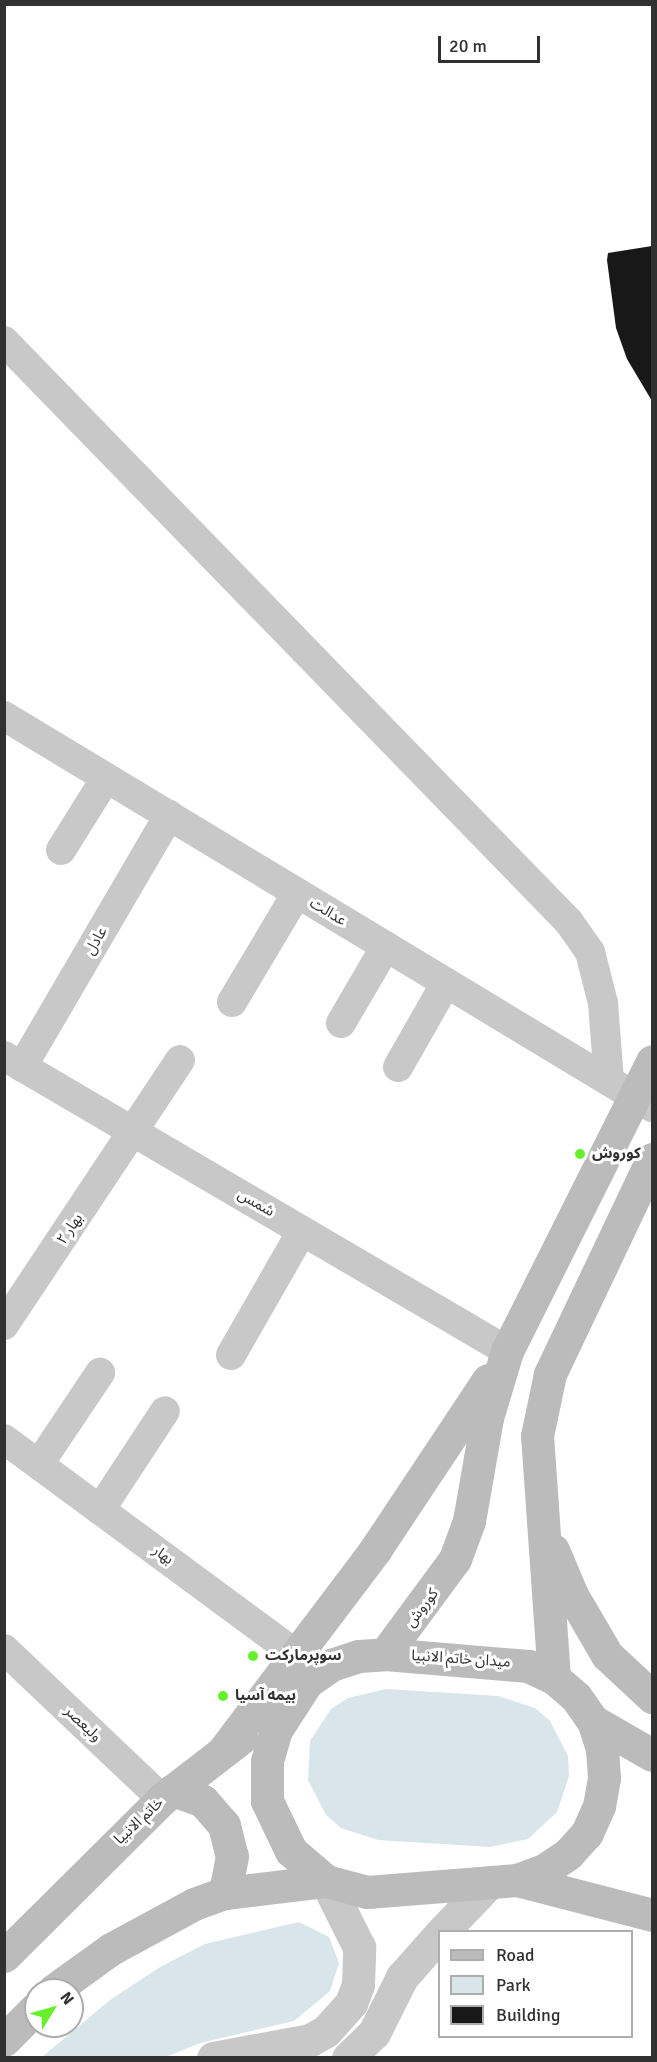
<!DOCTYPE html>
<meta charset="utf-8">
<style>
body{margin:0}
#map{position:relative;width:657px;height:2062px;overflow:hidden;background:#fff;font-family:Signika,"Noto Sans Arabic",sans-serif}
div>[style]{position:absolute}
.green>*{inset:0;background:#d8e5ea}
.building>*{inset:0;background:#181818}
.minor>*{height:30px;margin:-15px;padding:0 15px;transform-origin:15px;border-radius:15px;background:#c8c8c8}
.tertiary>*{height:33px;margin:-16.5px;padding:0 16.5px;transform-origin:16.5px;border-radius:16.5px;background:#c8c8c8}
.secondary>*{height:33px;margin:-16.5px;padding:0 16.5px;transform-origin:16.5px;border-radius:16.5px;background:#bbb}
.dots>*{width:16px;height:16px;translate:-50% -50%;box-sizing:border-box;border:3px solid #fff;border-radius:50%}
span{translate:-50% -50%;white-space:nowrap;text-align:center;line-height:1.15;-webkit-text-stroke:6px #fff;paint-order:stroke}
.street-label{font-size:15px;color:#313131}
.poi-label{font-size:15px;color:#313131;font-weight:700}
.left{translate:0 -50%;text-align:left}
.frame{position:absolute;inset:0;border:6px solid #313131;pointer-events:none}
.legend{position:absolute;left:438px;top:1930px;width:195px;height:108px;box-sizing:border-box;background:#fff;border:2px solid #adadad;margin:0;padding:8px 10px;list-style:none;font-size:18px;color:#313131}
.legend li{display:flex;align-items:center;gap:12px;height:30px}
.legend b{width:30px;border:2px solid #adadad}
.north{position:absolute;left:24px;top:1978px;width:60px;height:60px;box-sizing:border-box;background:#fff;border:2px solid #adadad;border-radius:50%;rotate:53deg;font-size:16px;font-weight:700;line-height:24px;text-align:center;color:#313131}
.north::after{content:'';display:block;margin:auto;width:21px;height:27px;background:#65f02b;clip-path:polygon(50% 0,100% 100%,50% 72%,0 100%)}
.scale{position:absolute;left:438px;top:36px;width:102px;height:27px;box-sizing:border-box;border:3px solid #313131;border-top:0;padding-left:8px;font-size:18px;line-height:21px;white-space:nowrap;color:#313131;-webkit-text-stroke:4px #fff;paint-order:stroke}
</style>
<div id="map">
<div class="green">
<i style="clip-path:polygon(386px 1689px,498px 1696px,535px 1708px,550px 1721px,568px 1756px,569px 1776px,557px 1812px,528px 1839px,490px 1847px,378px 1840px,341px 1828px,326px 1815px,308px 1780px,310px 1741px,331px 1709px,348px 1698px)"></i>
<i style="clip-path:polygon(299px 1922px,329px 1937px,339px 1963px,330px 1991px,294px 2021px,200px 2043px,166px 2057px,42px 2057px,110px 2000px,160px 1967px,205px 1944px)"></i>
</div>
<div class="building">
<i style="clip-path:polygon(652px 246px,652px 401px,627px 359px,616px 328px,607px 260px,608px 253px)"></i>
</div>
<div class="minor">
<i style="left:4px;top:341px;width:810px;rotate:45.8deg"></i>
<i style="left:569px;top:922px;width:37px;rotate:55deg"></i>
<i style="left:590px;top:952px;width:53px;rotate:75.7deg"></i>
<i style="left:603px;top:1003px;width:78px;rotate:85.6deg"></i>
<i style="left:4px;top:716px;width:757px;rotate:31.11deg"></i>
<i style="left:61px;top:850px;width:85px;rotate:-58deg"></i>
<i style="left:232px;top:1002px;width:127px;rotate:-59.2deg"></i>
<i style="left:341px;top:1023px;width:89px;rotate:-59.7deg"></i>
<i style="left:4px;top:1056px;width:583px;rotate:30.39deg"></i>
<i style="left:22px;top:1067px;width:292px;rotate:-59.7deg"></i>
<i style="left:398px;top:1067px;width:97px;rotate:-60.3deg"></i>
<i style="left:4px;top:1325px;width:318px;rotate:-56.4deg"></i>
<i style="left:231px;top:1355px;width:143px;rotate:-60.2deg"></i>
<i style="left:4px;top:1439px;width:388px;rotate:36.4deg"></i>
<i style="left:39px;top:1464px;width:110px;rotate:-56.2deg"></i>
<i style="left:100px;top:1510px;width:118px;rotate:-56.7deg"></i>
<i style="left:4px;top:1649px;width:218px;rotate:43.5deg"></i>
</div>
<div class="tertiary">
<i style="left:442px;top:1932px;width:69px;rotate:-46.2deg"></i>
<i style="left:213px;top:2058px;width:99px;rotate:-10.5deg"></i>
<i style="left:310px;top:2040px;width:18px;rotate:-29deg"></i>
<i style="left:326px;top:2031px;width:38px;rotate:-48deg"></i>
<i style="left:351px;top:2003px;width:19px;rotate:-69deg"></i>
<i style="left:358px;top:1985px;width:38px;rotate:-88deg"></i>
<i style="left:359px;top:1947px;width:74px;rotate:-116.6deg"></i>
<i style="left:348px;top:2058px;width:36px;rotate:-44deg"></i>
<i style="left:374px;top:2033px;width:63px;rotate:-63.4deg"></i>
<i style="left:402px;top:1977px;width:57px;rotate:-48.5deg"></i>
</div>
<div class="secondary">
<i style="left:553px;top:1550px;width:49px;rotate:67.1deg"></i>
<i style="left:572px;top:1595px;width:69px;rotate:59.7deg"></i>
<i style="left:607px;top:1655px;width:62px;rotate:43deg"></i>
<i style="left:385px;top:1654px;width:144px;rotate:4.8deg"></i>
<i style="left:528px;top:1666px;width:29px;rotate:25deg"></i>
<i style="left:554px;top:1678px;width:29px;rotate:41deg"></i>
<i style="left:576px;top:1697px;width:29px;rotate:55deg"></i>
<i style="left:593px;top:1721px;width:29px;rotate:72deg"></i>
<i style="left:602px;top:1749px;width:29px;rotate:86deg"></i>
<i style="left:604px;top:1778px;width:28px;rotate:100deg"></i>
<i style="left:599px;top:1806px;width:30px;rotate:114deg"></i>
<i style="left:587px;top:1833px;width:28px;rotate:132deg"></i>
<i style="left:568px;top:1854px;width:29px;rotate:146deg"></i>
<i style="left:544px;top:1870px;width:29px;rotate:160deg"></i>
<i style="left:517px;top:1880px;width:150px;rotate:175.4deg"></i>
<i style="left:367px;top:1892px;width:42px;rotate:-165deg"></i>
<i style="left:326px;top:1881px;width:46px;rotate:-139.4deg"></i>
<i style="left:291px;top:1851px;width:55px;rotate:-115.6deg"></i>
<i style="left:267px;top:1801px;width:40px;rotate:-90deg"></i>
<i style="left:267px;top:1761px;width:32px;rotate:-74deg"></i>
<i style="left:276px;top:1730px;width:57px;rotate:-57.1deg"></i>
<i style="left:307px;top:1682px;width:29px;rotate:-35deg"></i>
<i style="left:331px;top:1665px;width:29px;rotate:-18deg"></i>
<i style="left:359px;top:1656px;width:26px;rotate:-4deg"></i>
<i style="left:385px;top:1654px;width:118px;rotate:-53.6deg"></i>
<i style="left:455px;top:1559px;width:40px;rotate:-69.8deg"></i>
<i style="left:469px;top:1521px;width:105px;rotate:-80.1deg"></i>
<i style="left:487px;top:1418px;width:70px;rotate:-73.4deg"></i>
<i style="left:507px;top:1351px;width:324px;rotate:-63.4deg"></i>
<i style="left:554px;top:1678px;width:243px;rotate:-94deg"></i>
<i style="left:537px;top:1436px;width:63px;rotate:-78.2deg"></i>
<i style="left:550px;top:1374px;width:238px;rotate:-64.6deg"></i>
<i style="left:593px;top:1721px;width:68px;rotate:30deg"></i>
<i style="left:224px;top:1750px;width:251px;rotate:-52.9deg"></i>
<i style="left:375px;top:1550px;width:204px;rotate:-56.4deg"></i>
<i style="left:173px;top:1790px;width:32px;rotate:20deg"></i>
<i style="left:203px;top:1801px;width:32px;rotate:49deg"></i>
<i style="left:224px;top:1825px;width:32px;rotate:76deg"></i>
<i style="left:232px;top:1856px;width:38px;rotate:101deg"></i>
<i style="left:517px;top:1880px;width:139px;rotate:14.5deg"></i>
<i style="left:4px;top:1956px;width:223px;rotate:-44.8deg"></i>
<i style="left:162px;top:1799px;width:100px;rotate:-37.7deg"></i>
<i style="left:54px;top:1990px;width:70px;rotate:-35.7deg"></i>
<i style="left:111px;top:1949px;width:94px;rotate:-28.5deg"></i>
<i style="left:194px;top:1904px;width:33px;rotate:-20deg"></i>
<i style="left:225px;top:1893px;width:102px;rotate:-6.8deg"></i>
<i style="left:4px;top:2040px;width:45px;rotate:-45deg"></i>
</div>
<div class="dots">
<i style="left:580px;top:1154px;background:#65f02b"></i>
<i style="left:253px;top:1656px;background:#65f02b"></i>
<i style="left:223px;top:1696px;background:#65f02b"></i>
</div>
<div class="street-label">
<span style="left:328px;top:912px;rotate:31deg">عدالت</span>
<span style="left:96px;top:941px;rotate:-60deg">عادل</span>
<span style="left:256px;top:1203px;rotate:30deg">شمس</span>
<span style="left:70px;top:1229px;rotate:-56deg">بهار ۲</span>
<span style="left:163px;top:1555px;rotate:36deg">بهار</span>
<span style="left:422px;top:1608px;rotate:-53deg">کوروش</span>
<span style="left:461px;top:1659px;rotate:4deg">میدان خاتم الانبیا</span>
<span style="left:83px;top:1724px;rotate:44deg">ولیعصر</span>
<span style="left:139px;top:1821px;rotate:-43deg">خاتم الانبیا</span>
</div>
<div class="poi-label">
<span class="left" style="left:592px;top:1154px">کوروش</span>
<span class="left" style="left:265px;top:1656px">سوپرمارکت</span>
<span class="left" style="left:235px;top:1696px">بیمه آسیا</span>
</div>
<div class="frame"></div>
<ul class="legend">
<li><b style="height:8px;background:#bbb"></b>Road</li>
<li><b style="height:16px;background:#d8e5ea"></b>Park</li>
<li><b style="height:16px;background:#181818"></b>Building</li>
</ul>
<div class="north">N</div>
<div class="scale">20 m</div>
</div>
